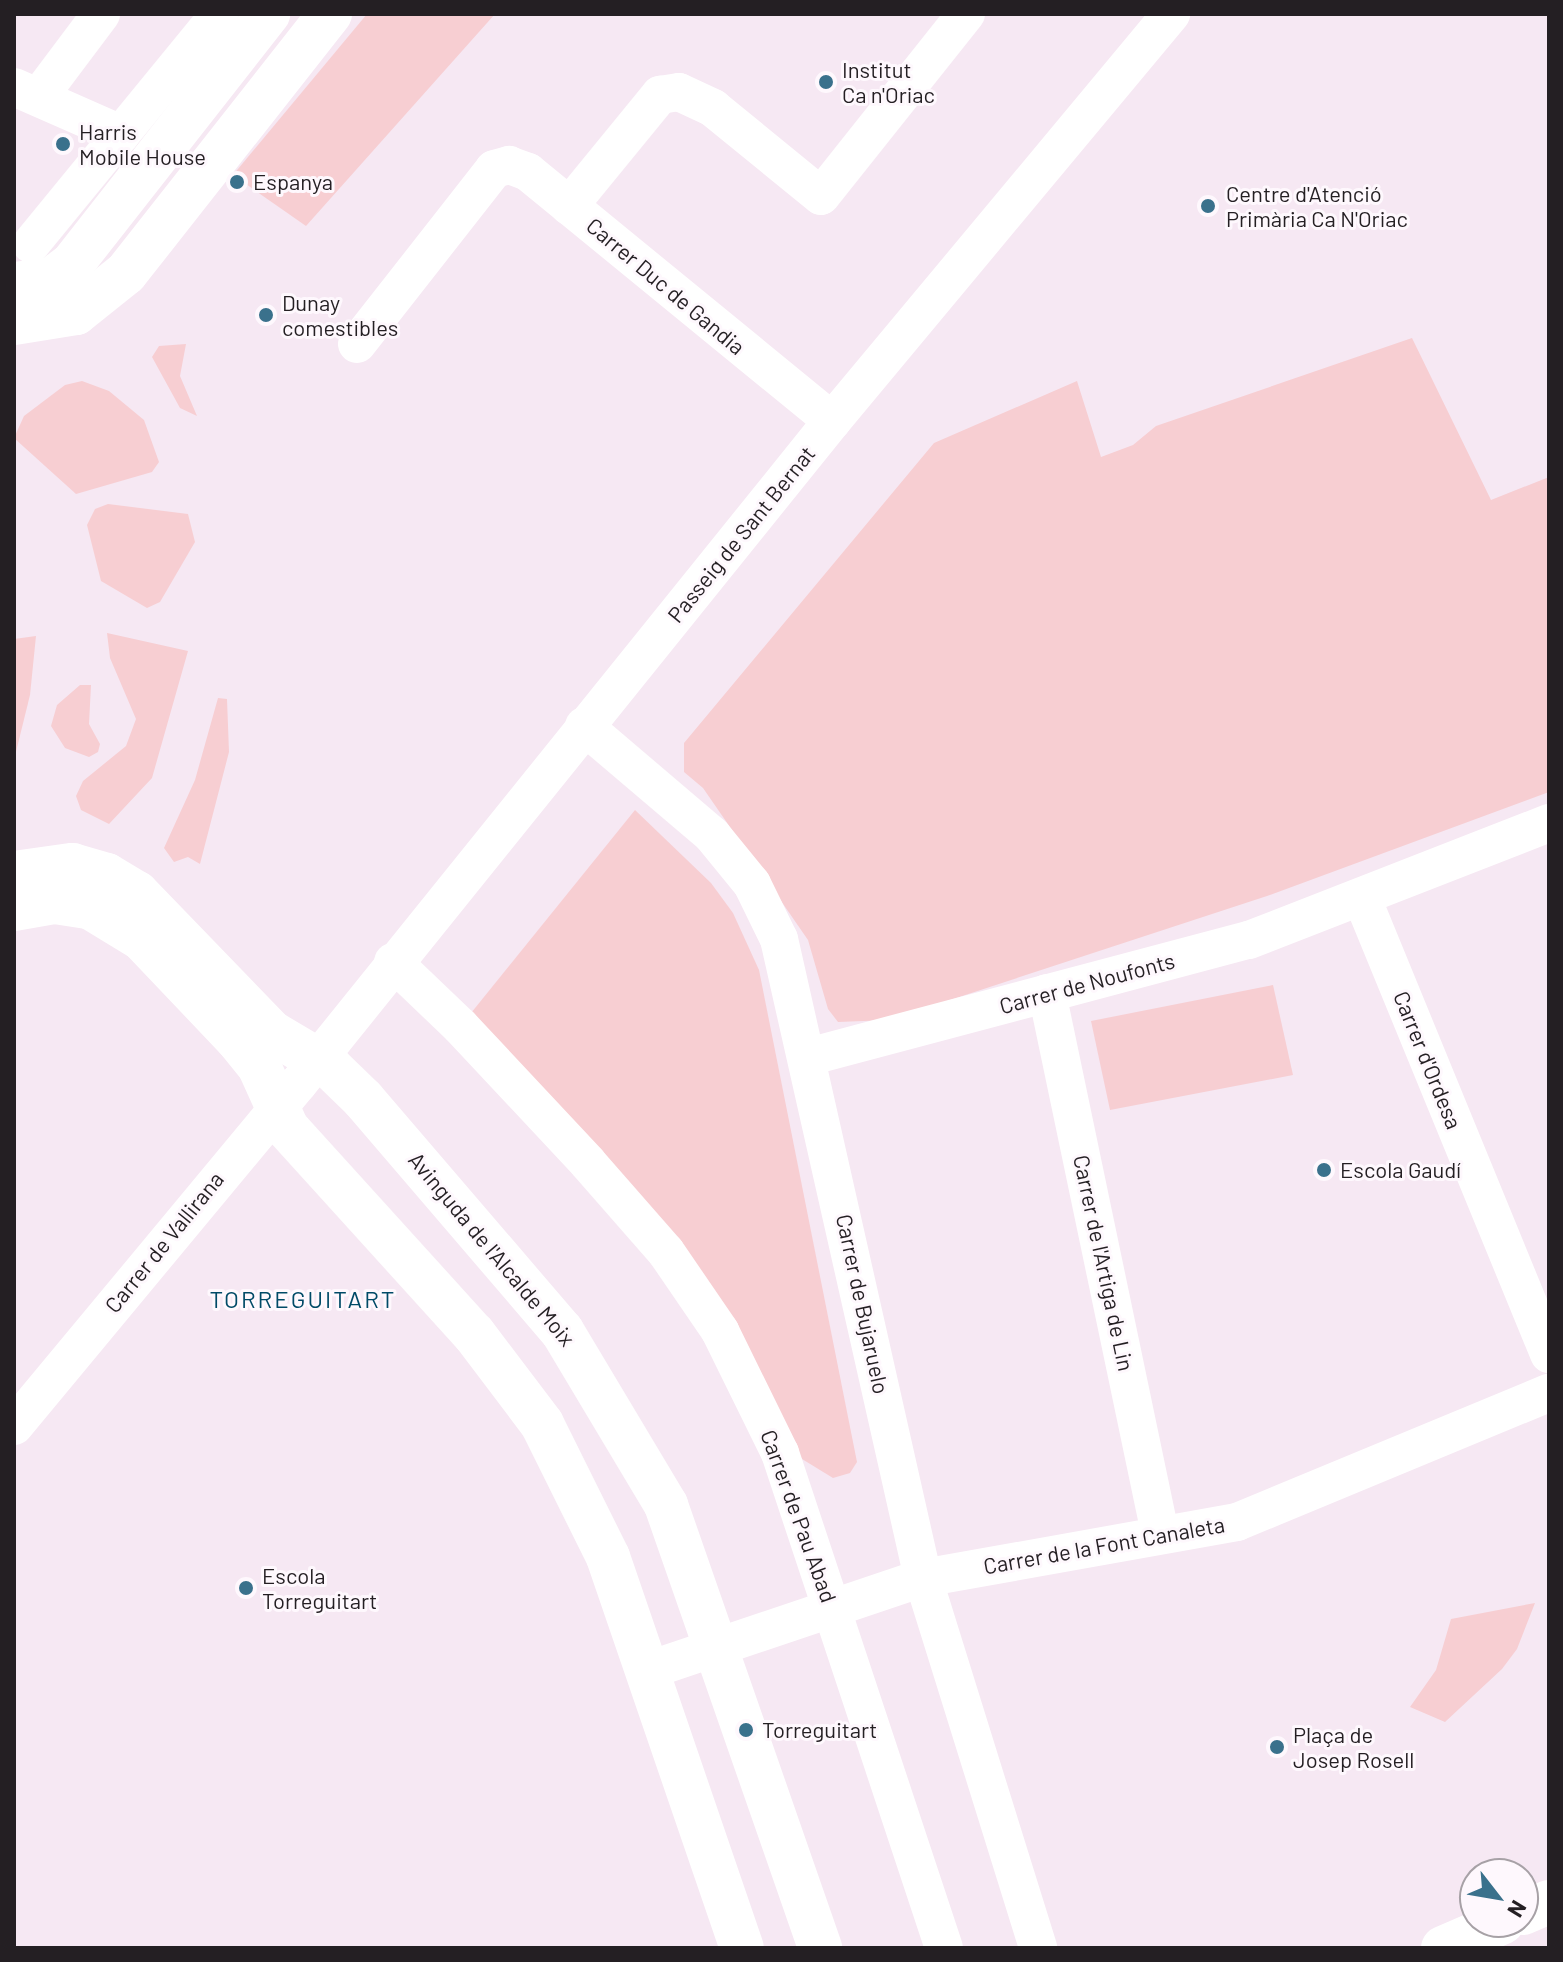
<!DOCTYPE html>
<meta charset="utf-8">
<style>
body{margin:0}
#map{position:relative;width:1563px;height:1962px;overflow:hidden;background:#f6e8f3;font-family:Barlow,sans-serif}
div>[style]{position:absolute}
.green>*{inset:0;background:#f7ced2}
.street>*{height:38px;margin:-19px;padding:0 19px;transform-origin:19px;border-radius:19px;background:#fff}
.secondary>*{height:44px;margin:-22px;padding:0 22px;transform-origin:22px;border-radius:22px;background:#fff}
.dots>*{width:22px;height:22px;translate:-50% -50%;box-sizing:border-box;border:4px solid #fef8fd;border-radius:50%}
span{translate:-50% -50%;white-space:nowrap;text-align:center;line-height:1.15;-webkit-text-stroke:6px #fef8fd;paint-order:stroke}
.poi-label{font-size:22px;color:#241f23}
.left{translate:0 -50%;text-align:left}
.street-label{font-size:22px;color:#241f23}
.neighbourhood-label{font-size:24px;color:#004a67;letter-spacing:2px}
.frame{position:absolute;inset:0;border:16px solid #241f23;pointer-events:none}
.north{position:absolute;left:1459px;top:1858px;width:80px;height:80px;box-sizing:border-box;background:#fef8fd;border:2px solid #a7a1a6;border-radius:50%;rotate:121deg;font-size:22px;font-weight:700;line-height:32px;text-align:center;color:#241f23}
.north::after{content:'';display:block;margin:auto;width:28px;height:36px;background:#3a718c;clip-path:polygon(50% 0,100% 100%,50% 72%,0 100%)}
</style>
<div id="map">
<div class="green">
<i style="clip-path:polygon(367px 14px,495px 14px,306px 226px,233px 175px)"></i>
<i style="clip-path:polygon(1412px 338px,1491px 500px,1549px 477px,1549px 792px,1267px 896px,889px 1020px,838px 1022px,828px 1009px,808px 940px,703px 788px,684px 772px,684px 743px,934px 443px,1077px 381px,1101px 457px,1133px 445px,1156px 426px)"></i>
<i style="clip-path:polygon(186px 344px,180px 376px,197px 416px,180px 408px,152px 357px,159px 346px)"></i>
<i style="clip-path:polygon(82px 381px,109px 391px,144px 420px,159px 462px,152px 472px,76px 494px,14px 438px,24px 416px,65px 385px)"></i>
<i style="clip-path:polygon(108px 504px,188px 514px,195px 542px,160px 602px,147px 608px,101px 581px,87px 525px,95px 509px)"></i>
<i style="clip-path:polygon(107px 633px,188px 651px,152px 778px,109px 824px,81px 810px,76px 796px,83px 781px,126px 746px,136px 719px,110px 658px)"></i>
<i style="clip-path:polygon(36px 636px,30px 695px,14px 760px,14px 639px)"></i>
<i style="clip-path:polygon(80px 685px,91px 685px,89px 724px,100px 744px,98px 752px,89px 757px,65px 748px,51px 726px,57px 705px)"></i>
<i style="clip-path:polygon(218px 698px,227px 699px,229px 752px,200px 864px,188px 857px,174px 862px,164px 848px,195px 780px)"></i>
<i style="clip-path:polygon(635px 810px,711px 883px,733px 913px,759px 970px,857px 1462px,850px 1473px,833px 1478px,802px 1459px,467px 1018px)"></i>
<i style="clip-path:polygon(1273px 985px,1293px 1075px,1110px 1110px,1091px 1021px)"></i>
<i style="clip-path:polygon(1535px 1603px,1517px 1649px,1502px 1669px,1445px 1722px,1410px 1707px,1436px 1670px,1451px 1619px)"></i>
</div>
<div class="street">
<i style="left:14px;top:87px;width:117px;rotate:23.7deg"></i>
<i style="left:41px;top:94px;width:100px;rotate:-53.1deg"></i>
<i style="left:569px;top:206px;width:144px;rotate:-50.7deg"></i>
<i style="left:660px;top:95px;width:19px;rotate:-9deg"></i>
<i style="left:679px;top:92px;width:38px;rotate:25deg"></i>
<i style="left:713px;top:108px;width:139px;rotate:39.2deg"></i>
<i style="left:821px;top:196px;width:233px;rotate:-51.5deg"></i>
<i style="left:31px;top:244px;width:297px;rotate:-50.7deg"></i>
<i style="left:357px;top:344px;width:222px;rotate:-51.9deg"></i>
<i style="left:494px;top:169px;width:16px;rotate:-15deg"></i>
<i style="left:509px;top:165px;width:20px;rotate:20deg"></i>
<i style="left:528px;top:172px;width:393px;rotate:39.3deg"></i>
<i style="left:584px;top:726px;width:168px;rotate:40.4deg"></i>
<i style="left:712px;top:835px;width:63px;rotate:50.8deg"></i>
<i style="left:752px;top:884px;width:61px;rotate:63.9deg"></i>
<i style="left:779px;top:939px;width:655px;rotate:77.3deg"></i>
<i style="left:923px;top:1578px;width:387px;rotate:72.7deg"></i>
<i style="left:1362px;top:898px;width:493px;rotate:67.7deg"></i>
<i style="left:393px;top:962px;width:93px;rotate:43.7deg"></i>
<i style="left:460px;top:1026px;width:187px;rotate:46.9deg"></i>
<i style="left:588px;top:1163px;width:118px;rotate:48.8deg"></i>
<i style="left:666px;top:1252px;width:96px;rotate:55.6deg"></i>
<i style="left:720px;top:1331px;width:136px;rotate:63.8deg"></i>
<i style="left:780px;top:1453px;width:521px;rotate:71.67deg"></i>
<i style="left:1047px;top:993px;width:552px;rotate:78.18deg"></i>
<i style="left:808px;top:1057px;width:456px;rotate:-14.9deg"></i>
<i style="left:1249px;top:940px;width:322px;rotate:-21.3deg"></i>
<i style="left:14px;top:1426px;width:445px;rotate:-50.3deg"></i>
<i style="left:298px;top:1084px;width:851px;rotate:-51.15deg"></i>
<i style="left:832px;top:421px;width:530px;rotate:-50.21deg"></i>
<i style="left:649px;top:1670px;width:289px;rotate:-18.6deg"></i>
<i style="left:923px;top:1578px;width:319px;rotate:-10.1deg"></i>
<i style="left:1237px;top:1522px;width:338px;rotate:-22.5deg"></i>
</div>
<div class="secondary">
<i style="left:14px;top:284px;width:38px;rotate:-7deg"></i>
<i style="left:52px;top:279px;width:25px;rotate:-37deg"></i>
<i style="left:72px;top:264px;width:318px;rotate:-51.9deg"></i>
<i style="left:14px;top:323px;width:63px;rotate:-9.2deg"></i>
<i style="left:76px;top:313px;width:64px;rotate:-38.7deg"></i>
<i style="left:126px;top:273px;width:330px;rotate:-51.8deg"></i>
<i style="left:14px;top:873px;width:59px;rotate:-7.9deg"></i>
<i style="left:72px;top:865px;width:36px;rotate:16deg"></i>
<i style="left:107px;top:875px;width:35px;rotate:31deg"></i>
<i style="left:137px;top:893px;width:193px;rotate:46deg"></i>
<i style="left:271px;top:1032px;width:69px;rotate:30.7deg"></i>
<i style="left:330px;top:1067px;width:46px;rotate:44.1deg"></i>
<i style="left:363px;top:1099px;width:306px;rotate:49.4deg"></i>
<i style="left:562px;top:1331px;width:203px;rotate:59.1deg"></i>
<i style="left:666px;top:1505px;width:469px;rotate:70.8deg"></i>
<i style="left:14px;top:909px;width:42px;rotate:-9.7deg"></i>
<i style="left:55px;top:902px;width:36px;rotate:9deg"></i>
<i style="left:91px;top:908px;width:60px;rotate:31.3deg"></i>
<i style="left:142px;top:939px;width:138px;rotate:46.5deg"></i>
<i style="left:237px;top:1039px;width:35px;rotate:51deg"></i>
<i style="left:259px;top:1066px;width:68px;rotate:65.7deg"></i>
<i style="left:287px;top:1128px;width:278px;rotate:47.8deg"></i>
<i style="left:474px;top:1334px;width:113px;rotate:52.9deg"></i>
<i style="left:542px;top:1424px;width:148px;rotate:63.6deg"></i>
<i style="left:608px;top:1557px;width:413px;rotate:71.1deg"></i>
<i style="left:1523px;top:1913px;width:28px;rotate:-23deg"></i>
<i style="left:1443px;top:1948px;width:65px;rotate:-23.4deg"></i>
</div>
<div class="dots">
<i style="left:826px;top:82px;background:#3a718c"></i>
<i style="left:63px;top:144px;background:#3a718c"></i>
<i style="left:237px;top:182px;background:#3a718c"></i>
<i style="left:1208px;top:206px;background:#3a718c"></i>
<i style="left:266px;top:315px;background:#3a718c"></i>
<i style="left:1324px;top:1170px;background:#3a718c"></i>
<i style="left:246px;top:1588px;background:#3a718c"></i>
<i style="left:746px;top:1730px;background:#3a718c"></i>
<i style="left:1277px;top:1747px;background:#3a718c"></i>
</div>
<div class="poi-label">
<span class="left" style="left:842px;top:82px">Institut<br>Ca n'Oriac</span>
<span class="left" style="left:79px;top:144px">Harris<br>Mobile House</span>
<span class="left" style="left:253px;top:182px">Espanya</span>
<span class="left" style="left:1226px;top:206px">Centre d'Atenció<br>Primària Ca N'Oriac</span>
<span class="left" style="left:282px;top:315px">Dunay<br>comestibles</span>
<span class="left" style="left:1340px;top:1170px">Escola Gaudí</span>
<span class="left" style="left:262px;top:1588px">Escola<br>Torreguitart</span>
<span class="left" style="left:762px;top:1730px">Torreguitart</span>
<span class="left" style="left:1293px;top:1747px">Plaça de<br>Josep Rosell</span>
</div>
<div class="street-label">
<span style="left:666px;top:286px;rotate:40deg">Carrer Duc de Gandia</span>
<span style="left:741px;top:534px;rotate:-51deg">Passeig de Sant Bernat</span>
<span style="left:1087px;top:983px;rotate:-15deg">Carrer de Noufonts</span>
<span style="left:1428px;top:1060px;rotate:68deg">Carrer d'Ordesa</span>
<span style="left:164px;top:1242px;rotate:-51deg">Carrer de Vallirana</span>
<span style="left:492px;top:1249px;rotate:50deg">Avinguda de l'Alcalde Moix</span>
<span style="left:1104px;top:1263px;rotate:78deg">Carrer de l'Artiga de Lin</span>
<span style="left:863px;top:1304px;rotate:78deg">Carrer de Bujaruelo</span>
<span style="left:799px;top:1516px;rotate:70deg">Carrer de Pau Abad</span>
<span style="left:1104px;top:1545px;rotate:-10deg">Carrer de la Font Canaleta</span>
</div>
<div class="neighbourhood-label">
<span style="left:303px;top:1299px">TORREGUITART</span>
</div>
<div class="frame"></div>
<div class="north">N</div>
</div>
